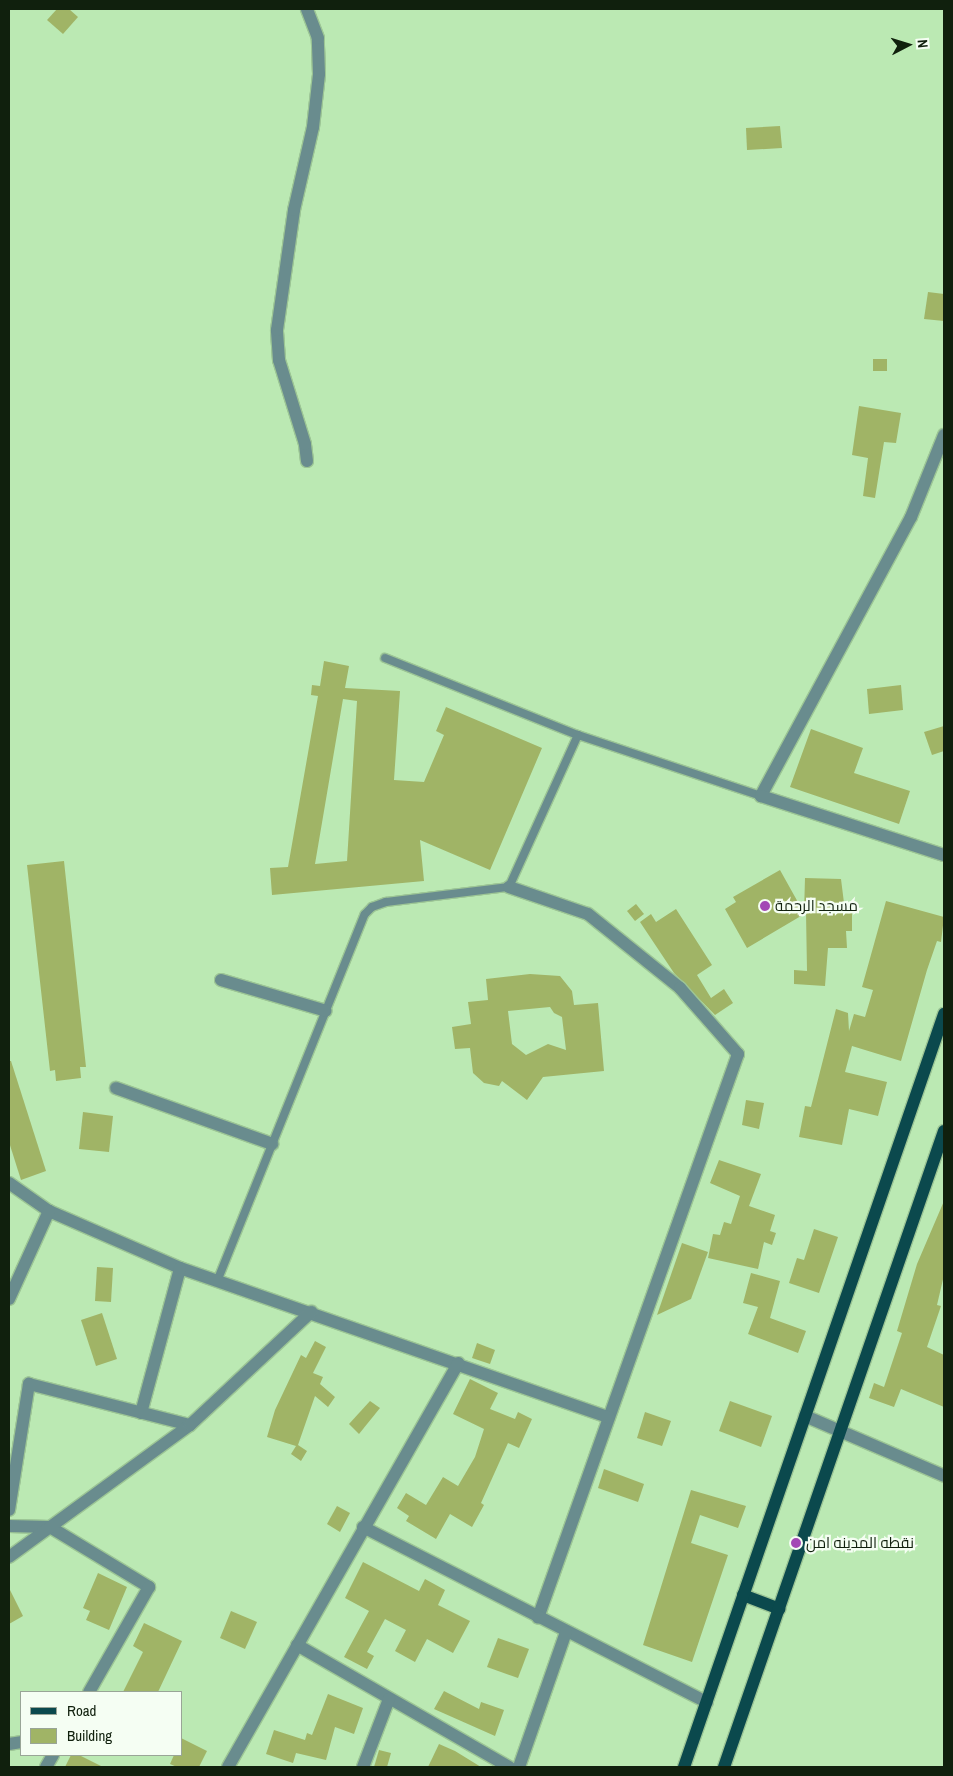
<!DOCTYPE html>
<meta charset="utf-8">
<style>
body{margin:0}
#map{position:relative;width:953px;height:1776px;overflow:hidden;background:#bbe9b3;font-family:"Archivo Narrow",Cairo,sans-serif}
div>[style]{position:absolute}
.building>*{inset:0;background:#a0b466}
.roads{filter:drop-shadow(1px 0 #9cc595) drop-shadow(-1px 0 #9cc595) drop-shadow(0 1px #9cc595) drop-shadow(0 -1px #9cc595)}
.service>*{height:8px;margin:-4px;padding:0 4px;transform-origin:4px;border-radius:4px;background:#698c8e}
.minor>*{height:12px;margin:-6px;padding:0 6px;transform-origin:6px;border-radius:6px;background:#698c8e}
.primary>*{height:12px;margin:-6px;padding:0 6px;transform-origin:6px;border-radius:6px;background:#0b494d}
.dots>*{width:14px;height:14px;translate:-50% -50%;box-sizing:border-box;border:2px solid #f5fef3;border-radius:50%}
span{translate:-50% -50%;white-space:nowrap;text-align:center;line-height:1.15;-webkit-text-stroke:4.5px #f5fef3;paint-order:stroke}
.poi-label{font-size:15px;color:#10200d}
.left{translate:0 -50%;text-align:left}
.frame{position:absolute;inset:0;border:10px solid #10200d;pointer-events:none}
.legend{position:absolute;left:20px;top:1691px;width:162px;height:65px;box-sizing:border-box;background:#f5fef3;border:1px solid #99a597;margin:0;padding:6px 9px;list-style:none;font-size:15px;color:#10200d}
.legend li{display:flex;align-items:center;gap:10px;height:25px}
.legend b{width:25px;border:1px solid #99a597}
.north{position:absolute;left:883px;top:20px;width:50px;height:50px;-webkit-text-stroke:4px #f5fef3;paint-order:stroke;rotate:85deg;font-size:14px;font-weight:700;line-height:20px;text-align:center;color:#10200d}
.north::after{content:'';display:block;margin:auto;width:18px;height:22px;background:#10200d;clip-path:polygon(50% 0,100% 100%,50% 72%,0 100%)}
</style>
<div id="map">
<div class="building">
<i style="clip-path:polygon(57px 9px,69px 9px,78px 17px,63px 34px,47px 20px)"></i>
<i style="clip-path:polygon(780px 126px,782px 148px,747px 150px,746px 128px)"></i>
<i style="clip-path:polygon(928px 292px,944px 294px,944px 321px,924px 319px)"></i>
<i style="clip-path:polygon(873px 359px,887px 359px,887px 371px,873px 371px)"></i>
<i style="clip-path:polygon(859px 406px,901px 413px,896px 443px,884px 442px,875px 498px,863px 496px,868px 458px,852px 455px)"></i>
<i style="clip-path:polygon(evenodd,324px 661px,349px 666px,345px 688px,400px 691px,394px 780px,424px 782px,444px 735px,436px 731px,446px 707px,542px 748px,490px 870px,420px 840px,424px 881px,272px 895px,270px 868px,288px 867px,318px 696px,311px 695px,312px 685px,320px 686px,324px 661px,343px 699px,357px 701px,347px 861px,315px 864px,343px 699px)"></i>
<i style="clip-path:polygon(901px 685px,903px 710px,869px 714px,867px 689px)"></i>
<i style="clip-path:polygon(944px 726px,944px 751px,932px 755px,924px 732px)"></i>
<i style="clip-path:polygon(811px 729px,863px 748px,854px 773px,910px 791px,899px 824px,790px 787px)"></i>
<i style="clip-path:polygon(64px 861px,86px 1067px,80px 1067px,81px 1078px,56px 1081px,55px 1070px,50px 1071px,27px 865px)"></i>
<i style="clip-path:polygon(780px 870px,804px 913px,805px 878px,841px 879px,845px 911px,852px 910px,852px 931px,846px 931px,847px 948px,828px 948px,825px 986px,794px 984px,794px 970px,807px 971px,806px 913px,747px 948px,725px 909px,736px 902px,733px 897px)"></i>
<i style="clip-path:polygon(886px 901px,944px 917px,941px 942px,937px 941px,927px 970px,901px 1061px,852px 1046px,845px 1072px,887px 1082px,878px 1116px,849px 1109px,842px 1145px,799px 1137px,805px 1106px,811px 1107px,836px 1009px,848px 1013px,849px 1031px,854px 1014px,865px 1017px,873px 990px,862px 987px)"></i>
<i style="clip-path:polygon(636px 904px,644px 914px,635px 921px,627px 911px)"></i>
<i style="clip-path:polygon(676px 909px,712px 965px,697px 975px,711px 998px,724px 989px,733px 1003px,715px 1015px,674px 973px,640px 922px,651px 914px,656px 922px)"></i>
<i style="clip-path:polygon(evenodd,530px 974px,560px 976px,572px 991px,574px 1005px,598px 1003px,604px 1071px,543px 1077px,527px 1100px,502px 1081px,499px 1086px,484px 1083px,473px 1073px,470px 1048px,455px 1049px,452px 1027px,471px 1024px,468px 1002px,488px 1000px,486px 979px,530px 974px,550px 1007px,554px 1013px,562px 1017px,566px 1050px,548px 1044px,526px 1055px,512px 1044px,508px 1011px,550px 1007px)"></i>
<i style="clip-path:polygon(9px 1061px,11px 1061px,46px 1171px,21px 1180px,9px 1142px)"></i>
<i style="clip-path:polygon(746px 1100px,764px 1103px,759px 1129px,742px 1125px)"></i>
<i style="clip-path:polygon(83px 1112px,113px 1116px,109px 1152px,79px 1149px)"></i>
<i style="clip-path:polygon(719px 1160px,761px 1174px,749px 1206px,775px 1215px,770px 1231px,776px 1233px,772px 1245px,764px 1242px,758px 1269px,708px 1258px,713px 1234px,720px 1235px,724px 1222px,731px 1224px,740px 1196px,710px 1183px)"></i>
<i style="clip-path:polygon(944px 1201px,944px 1275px,937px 1305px,941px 1306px,927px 1347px,944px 1355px,944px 1407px,901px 1389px,894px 1407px,869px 1398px,874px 1383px,884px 1387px,902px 1333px,897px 1331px,917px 1264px)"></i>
<i style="clip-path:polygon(814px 1229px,838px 1237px,819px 1293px,789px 1283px,797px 1258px,804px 1260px)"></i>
<i style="clip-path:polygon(682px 1243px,708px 1252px,691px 1299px,657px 1315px)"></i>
<i style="clip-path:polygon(97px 1267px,113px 1268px,111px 1302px,95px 1301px)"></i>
<i style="clip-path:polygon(751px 1273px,780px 1281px,770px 1318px,806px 1331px,798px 1353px,748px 1334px,758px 1307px,743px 1303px)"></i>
<i style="clip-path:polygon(102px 1313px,117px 1359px,96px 1366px,81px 1320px)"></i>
<i style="clip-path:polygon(315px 1341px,326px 1347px,313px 1373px,323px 1377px,320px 1384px,335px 1397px,328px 1407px,315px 1396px,298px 1445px,307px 1451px,301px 1461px,291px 1454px,296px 1446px,267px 1437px,275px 1410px,301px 1355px,306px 1358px)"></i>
<i style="clip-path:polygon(477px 1343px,495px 1350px,490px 1364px,472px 1358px)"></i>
<i style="clip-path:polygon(470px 1379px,498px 1393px,490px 1409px,515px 1419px,518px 1412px,532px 1419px,519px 1448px,508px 1443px,481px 1503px,484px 1505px,472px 1527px,450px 1514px,436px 1539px,406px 1521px,409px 1516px,397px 1508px,406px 1493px,426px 1505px,443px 1477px,458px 1486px,475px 1457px,484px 1429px,453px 1414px)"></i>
<i style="clip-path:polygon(370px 1401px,380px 1408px,359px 1434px,349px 1424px)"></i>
<i style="clip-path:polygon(730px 1401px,772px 1416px,761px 1447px,719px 1431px)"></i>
<i style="clip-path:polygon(645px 1412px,671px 1421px,662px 1446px,637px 1438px)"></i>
<i style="clip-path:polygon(604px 1469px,644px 1484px,638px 1502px,598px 1488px)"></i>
<i style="clip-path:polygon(691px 1490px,746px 1506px,738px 1528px,700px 1515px,691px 1543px,728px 1555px,692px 1662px,643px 1645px)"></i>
<i style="clip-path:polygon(337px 1506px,350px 1513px,340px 1532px,327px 1524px)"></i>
<i style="clip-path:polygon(363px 1562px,419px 1591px,425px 1579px,445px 1590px,438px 1605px,470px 1621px,453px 1653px,427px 1639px,415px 1662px,395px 1651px,406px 1630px,385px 1619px,367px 1652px,374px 1656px,367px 1669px,344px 1657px,369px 1611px,345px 1598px)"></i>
<i style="clip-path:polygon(98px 1573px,127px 1587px,109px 1630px,86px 1620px,90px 1611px,83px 1608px)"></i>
<i style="clip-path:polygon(9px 1588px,23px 1616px,9px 1624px)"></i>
<i style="clip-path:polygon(231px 1611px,257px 1622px,245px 1649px,220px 1638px)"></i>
<i style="clip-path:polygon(144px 1623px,182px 1641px,158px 1692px,123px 1692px,143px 1652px,133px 1646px)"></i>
<i style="clip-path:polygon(498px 1638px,529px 1649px,518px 1678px,487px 1667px)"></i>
<i style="clip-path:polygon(444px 1691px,479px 1709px,481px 1702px,504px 1710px,495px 1736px,434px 1709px)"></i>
<i style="clip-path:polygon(328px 1694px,363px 1708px,354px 1734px,335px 1727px,326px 1760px,296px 1753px,293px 1763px,266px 1754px,274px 1730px,305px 1740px,307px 1733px,312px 1735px)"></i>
<i style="clip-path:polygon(181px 1738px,207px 1751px,199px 1767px,177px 1767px,170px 1764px,174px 1755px,181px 1755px)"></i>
<i style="clip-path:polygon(439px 1744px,455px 1751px,481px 1767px,428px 1767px)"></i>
<i style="clip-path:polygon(379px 1750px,391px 1753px,387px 1767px,374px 1767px)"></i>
<i style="clip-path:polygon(71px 1755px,79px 1755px,103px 1767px,65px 1767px)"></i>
</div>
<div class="roads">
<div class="service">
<i style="left:385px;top:658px;width:208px;rotate:21.8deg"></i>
<i style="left:578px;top:735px;width:193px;rotate:18.4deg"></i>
<i style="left:218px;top:1279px;width:393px;rotate:-68.1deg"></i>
<i style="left:365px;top:914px;width:10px;rotate:-45deg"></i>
<i style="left:372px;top:907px;width:15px;rotate:-20deg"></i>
<i style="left:386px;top:902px;width:124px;rotate:-7deg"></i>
<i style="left:509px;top:887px;width:167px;rotate:-65.6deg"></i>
</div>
<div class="minor">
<i style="left:944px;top:435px;width:88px;rotate:111.9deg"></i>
<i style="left:911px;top:517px;width:317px;rotate:118.3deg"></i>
<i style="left:761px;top:796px;width:192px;rotate:17.9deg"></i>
<i style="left:307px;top:461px;width:17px;rotate:-97deg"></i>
<i style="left:305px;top:444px;width:88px;rotate:-107.2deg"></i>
<i style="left:279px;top:360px;width:30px;rotate:-94deg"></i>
<i style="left:277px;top:330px;width:121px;rotate:-81.9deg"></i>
<i style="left:294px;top:210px;width:85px;rotate:-77.1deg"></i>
<i style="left:313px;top:127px;width:53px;rotate:-83.5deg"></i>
<i style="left:319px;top:74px;width:36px;rotate:-92deg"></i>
<i style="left:318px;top:38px;width:31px;rotate:-111deg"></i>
<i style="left:509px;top:887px;width:83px;rotate:18.9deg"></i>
<i style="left:588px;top:914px;width:118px;rotate:38.8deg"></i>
<i style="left:680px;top:988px;width:88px;rotate:48.7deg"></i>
<i style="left:738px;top:1054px;width:598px;rotate:109.53deg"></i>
<i style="left:221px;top:980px;width:109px;rotate:16.4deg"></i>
<i style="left:116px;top:1088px;width:166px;rotate:19.7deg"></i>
<i style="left:9px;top:1183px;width:49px;rotate:35deg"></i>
<i style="left:49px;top:1211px;width:143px;rotate:23.5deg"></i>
<i style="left:180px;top:1268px;width:454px;rotate:19.2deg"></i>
<i style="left:9px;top:1299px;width:97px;rotate:-65.6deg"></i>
<i style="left:141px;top:1413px;width:150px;rotate:-74.9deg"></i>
<i style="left:805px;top:1416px;width:151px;rotate:23.3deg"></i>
<i style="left:9px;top:1510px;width:128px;rotate:-81deg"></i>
<i style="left:29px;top:1384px;width:166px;rotate:14.3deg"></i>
<i style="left:9px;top:1526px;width:41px;rotate:1.4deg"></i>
<i style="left:50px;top:1527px;width:116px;rotate:31.2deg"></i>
<i style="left:149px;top:1587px;width:121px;rotate:119.7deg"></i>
<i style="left:363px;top:1527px;width:386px;rotate:27deg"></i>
<i style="left:9px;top:1557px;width:224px;rotate:-36.1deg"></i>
<i style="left:190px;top:1425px;width:166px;rotate:-43deg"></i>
<i style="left:297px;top:1645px;width:245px;rotate:29.9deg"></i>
<i style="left:9px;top:1744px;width:12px;rotate:-9deg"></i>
<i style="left:46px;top:1767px;width:14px;rotate:-60deg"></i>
<i style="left:228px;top:1767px;width:465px;rotate:-60.3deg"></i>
<i style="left:363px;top:1767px;width:73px;rotate:-69.1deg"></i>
<i style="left:519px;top:1767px;width:143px;rotate:-70.8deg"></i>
</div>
<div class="primary">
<i style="left:743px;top:1595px;width:39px;rotate:21deg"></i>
<i style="left:684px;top:1767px;width:797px;rotate:-70.95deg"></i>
<i style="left:724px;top:1767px;width:673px;rotate:-70.92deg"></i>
</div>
</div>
<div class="dots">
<i style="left:765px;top:906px;background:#a349b5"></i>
<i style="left:796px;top:1543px;background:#a349b5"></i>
</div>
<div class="poi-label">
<span class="left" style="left:775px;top:906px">مسجد الرحمة</span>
<span class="left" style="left:806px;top:1543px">نقطه المدينه امن</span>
</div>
<div class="frame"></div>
<ul class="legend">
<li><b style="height:6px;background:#0b494d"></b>Road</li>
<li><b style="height:14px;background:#a0b466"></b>Building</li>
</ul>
<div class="north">N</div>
</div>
